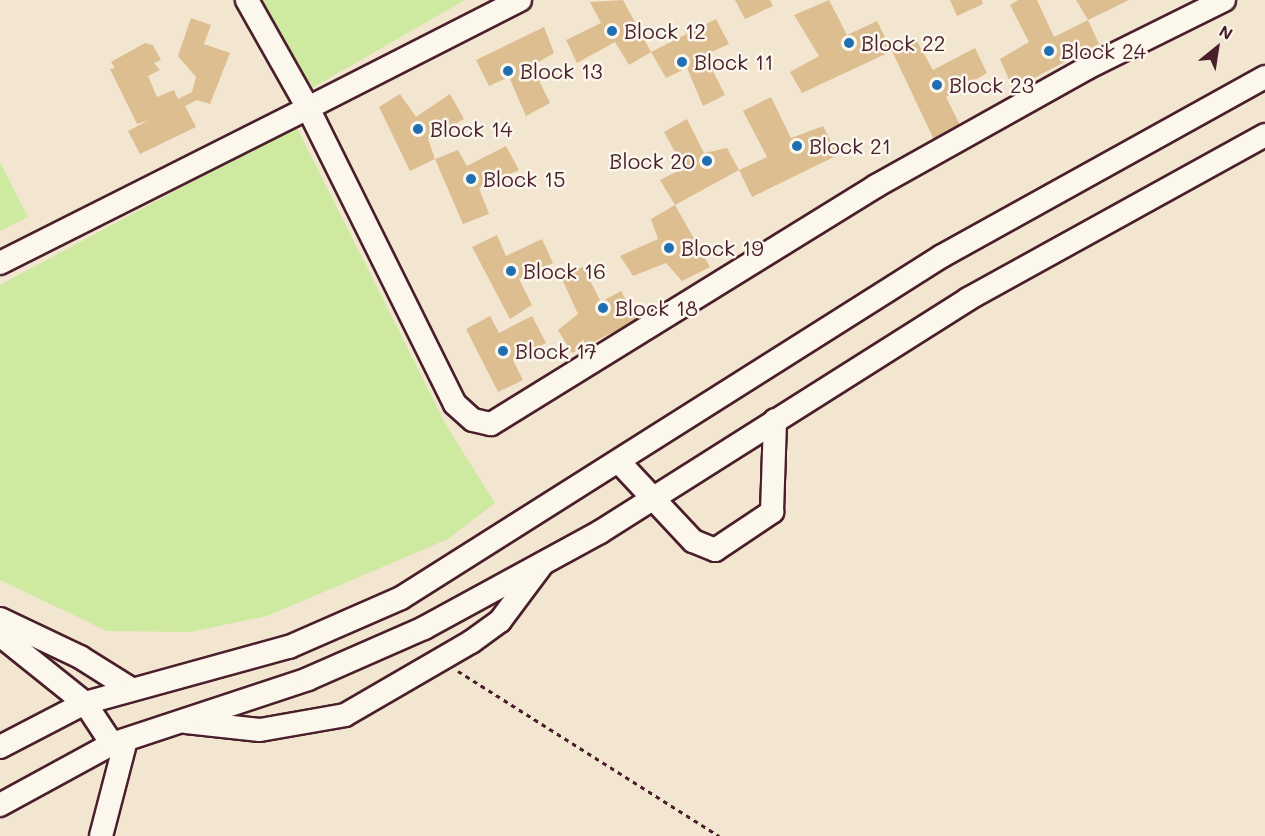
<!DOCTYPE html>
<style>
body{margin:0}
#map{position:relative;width:1265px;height:836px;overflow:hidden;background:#f2e6d1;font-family:Mali,sans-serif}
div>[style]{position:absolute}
.green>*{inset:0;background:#cee9a0}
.building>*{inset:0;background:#ddbe91}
.path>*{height:3px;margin-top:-1.5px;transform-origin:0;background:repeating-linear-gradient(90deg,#4a1f2b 0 4.5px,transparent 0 9px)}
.roads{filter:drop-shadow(2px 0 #4a1f2b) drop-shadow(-2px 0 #4a1f2b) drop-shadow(0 2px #4a1f2b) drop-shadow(0 -2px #4a1f2b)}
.minor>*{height:22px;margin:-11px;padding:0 11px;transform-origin:11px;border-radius:11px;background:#fbf7ec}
.dots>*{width:16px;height:16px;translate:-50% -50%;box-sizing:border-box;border:3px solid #fbf7ec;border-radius:50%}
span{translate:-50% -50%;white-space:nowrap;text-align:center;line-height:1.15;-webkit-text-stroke:5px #fbf7ec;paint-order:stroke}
.poi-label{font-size:21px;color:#4a1f2b}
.left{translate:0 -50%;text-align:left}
.right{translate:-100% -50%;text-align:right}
.north{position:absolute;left:1187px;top:18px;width:60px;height:60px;-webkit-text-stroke:4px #fbf7ec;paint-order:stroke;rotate:30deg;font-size:16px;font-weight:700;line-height:24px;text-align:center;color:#4a1f2b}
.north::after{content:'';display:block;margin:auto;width:21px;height:27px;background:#4a1f2b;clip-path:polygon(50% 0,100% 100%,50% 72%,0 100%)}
</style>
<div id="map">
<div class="green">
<i style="clip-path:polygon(247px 0,465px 0,300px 95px)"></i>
<i style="clip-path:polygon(296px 126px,446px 425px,495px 503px,448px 539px,352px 580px,267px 616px,190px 632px,107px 631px,0 580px,0 285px)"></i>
<i style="clip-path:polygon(0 162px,28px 217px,0 231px)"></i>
</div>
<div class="building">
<i style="clip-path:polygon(623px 0,651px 52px,629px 65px,615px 42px,577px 63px,566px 40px,601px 23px,590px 2px)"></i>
<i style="clip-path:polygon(735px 0,770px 0,773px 6px,745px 19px)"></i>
<i style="clip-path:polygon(829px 0,847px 35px,877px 21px,892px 51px,917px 41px,933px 70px,975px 48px,987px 73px,946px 97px,961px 127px,935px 142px,892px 51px,802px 93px,790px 72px,819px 56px,794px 15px)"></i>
<i style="clip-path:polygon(950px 0,982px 0,983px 4px,957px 16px)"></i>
<i style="clip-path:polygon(1018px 0,1037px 0,1054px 37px,1088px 20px,1099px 44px,1013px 89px,1000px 59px,1029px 42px,1010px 5px)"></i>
<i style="clip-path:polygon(1076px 0,1129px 0,1088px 20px)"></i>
<i style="clip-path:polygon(191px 18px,211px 25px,204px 44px,230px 53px,210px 104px,197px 100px,185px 106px,196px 127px,140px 154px,128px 131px,149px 120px,137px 124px,110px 69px,115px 68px,111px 62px,145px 43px,153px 45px,161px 60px,154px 63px,160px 70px,148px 76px,157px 97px,174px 90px,178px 99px,192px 92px,196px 77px,178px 56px)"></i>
<i style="clip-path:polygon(716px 19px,729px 44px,705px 55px,725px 95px,703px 106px,687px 68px,666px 78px,651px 52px)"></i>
<i style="clip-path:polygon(544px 27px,554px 53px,532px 66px,550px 103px,526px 116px,509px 77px,489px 86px,476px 60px)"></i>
<i style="clip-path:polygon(400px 94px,416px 117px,450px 94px,464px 119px,428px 139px,435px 159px,410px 171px,379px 107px)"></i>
<i style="clip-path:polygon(771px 97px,791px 138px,823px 126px,838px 155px,752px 197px,739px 170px,767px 157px,743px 111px)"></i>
<i style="clip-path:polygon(687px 119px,704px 153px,727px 148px,739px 170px,675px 205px,660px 180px,684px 168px,664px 132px)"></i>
<i style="clip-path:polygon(506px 146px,519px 170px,479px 188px,489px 214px,463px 224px,435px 159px,458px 150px,467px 166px)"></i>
<i style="clip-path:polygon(675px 205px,710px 267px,682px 281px,666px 263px,633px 276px,620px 256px,658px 239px,651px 219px)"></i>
<i style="clip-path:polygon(497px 235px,506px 256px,542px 239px,553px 263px,519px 279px,532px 305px,510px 319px,472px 247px)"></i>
<i style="clip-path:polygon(583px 267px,601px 302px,621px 291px,637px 320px,572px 353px,558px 330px,578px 314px,560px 275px)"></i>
<i style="clip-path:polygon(490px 316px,499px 333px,532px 316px,546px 343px,513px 360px,523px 380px,498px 392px,466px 329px)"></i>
</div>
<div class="path">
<i style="left:458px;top:671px;width:309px;rotate:32.3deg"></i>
</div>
<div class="roads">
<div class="minor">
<i style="left:520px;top:0;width:238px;rotate:153deg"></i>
<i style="left:308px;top:108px;width:330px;rotate:63.6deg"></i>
<i style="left:455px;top:404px;width:24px;rotate:42deg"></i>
<i style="left:473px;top:420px;width:18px;rotate:13deg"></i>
<i style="left:491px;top:424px;width:453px;rotate:-31.7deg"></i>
<i style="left:876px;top:186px;width:242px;rotate:-29.2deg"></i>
<i style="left:1087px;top:68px;width:153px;rotate:-26.4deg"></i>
<i style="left:0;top:263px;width:345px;rotate:-26.7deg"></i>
<i style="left:308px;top:108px;width:124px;rotate:-119.5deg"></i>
<i style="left:620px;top:463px;width:107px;rotate:46.9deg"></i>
<i style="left:693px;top:541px;width:24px;rotate:22deg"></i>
<i style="left:715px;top:550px;width:69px;rotate:-33.7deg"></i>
<i style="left:772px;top:512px;width:92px;rotate:-88.1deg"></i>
<i style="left:0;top:619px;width:89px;rotate:25.4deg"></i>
<i style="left:80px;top:657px;width:60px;rotate:32.1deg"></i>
<i style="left:0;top:635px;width:109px;rotate:38.7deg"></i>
<i style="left:85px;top:703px;width:49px;rotate:56.6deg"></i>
<i style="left:186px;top:722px;width:74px;rotate:6.2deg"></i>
<i style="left:260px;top:730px;width:86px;rotate:-10deg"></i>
<i style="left:345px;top:715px;width:146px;rotate:-30.1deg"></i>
<i style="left:471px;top:642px;width:36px;rotate:-36deg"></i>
<i style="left:500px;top:621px;width:69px;rotate:-53.3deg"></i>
<i style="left:0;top:747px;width:96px;rotate:-27.4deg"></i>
<i style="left:85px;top:703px;width:212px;rotate:-15.4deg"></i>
<i style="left:289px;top:647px;width:122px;rotate:-23.6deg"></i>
<i style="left:401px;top:598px;width:640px;rotate:-32.3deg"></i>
<i style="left:942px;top:256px;width:369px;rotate:-29deg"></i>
<i style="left:0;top:805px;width:128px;rotate:-28.6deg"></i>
<i style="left:112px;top:744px;width:206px;rotate:-18.3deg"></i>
<i style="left:308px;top:679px;width:127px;rotate:-23.7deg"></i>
<i style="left:424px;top:628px;width:200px;rotate:-28.6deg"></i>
<i style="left:600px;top:532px;width:436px;rotate:-32.3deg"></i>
<i style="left:968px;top:299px;width:339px;rotate:-28.9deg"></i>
<i style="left:101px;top:836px;width:99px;rotate:-75.4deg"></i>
</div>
</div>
<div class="dots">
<i style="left:612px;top:31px;background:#1f6fb2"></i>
<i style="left:849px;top:43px;background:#1f6fb2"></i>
<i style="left:1049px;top:51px;background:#1f6fb2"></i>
<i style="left:682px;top:62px;background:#1f6fb2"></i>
<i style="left:508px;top:71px;background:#1f6fb2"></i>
<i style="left:937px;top:85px;background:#1f6fb2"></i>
<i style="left:418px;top:129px;background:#1f6fb2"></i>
<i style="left:797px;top:146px;background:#1f6fb2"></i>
<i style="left:707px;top:161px;background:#1f6fb2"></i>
<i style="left:471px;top:179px;background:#1f6fb2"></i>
<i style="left:669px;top:248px;background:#1f6fb2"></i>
<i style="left:511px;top:271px;background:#1f6fb2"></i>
<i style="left:603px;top:308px;background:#1f6fb2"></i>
<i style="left:503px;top:351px;background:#1f6fb2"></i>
</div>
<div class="poi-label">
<span class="left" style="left:624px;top:31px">Block 12</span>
<span class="left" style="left:861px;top:43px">Block 22</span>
<span class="left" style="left:1061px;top:51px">Block 24</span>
<span class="left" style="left:694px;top:62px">Block 11</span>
<span class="left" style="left:520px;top:71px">Block 13</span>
<span class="left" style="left:949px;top:85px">Block 23</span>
<span class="left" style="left:430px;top:129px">Block 14</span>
<span class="left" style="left:809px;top:146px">Block 21</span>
<span class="right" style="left:695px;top:161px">Block 20</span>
<span class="left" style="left:483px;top:179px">Block 15</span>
<span class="left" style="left:681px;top:248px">Block 19</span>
<span class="left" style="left:523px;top:271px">Block 16</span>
<span class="left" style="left:615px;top:308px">Block 18</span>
<span class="left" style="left:515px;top:351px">Block 17</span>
</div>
<div class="north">N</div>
</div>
